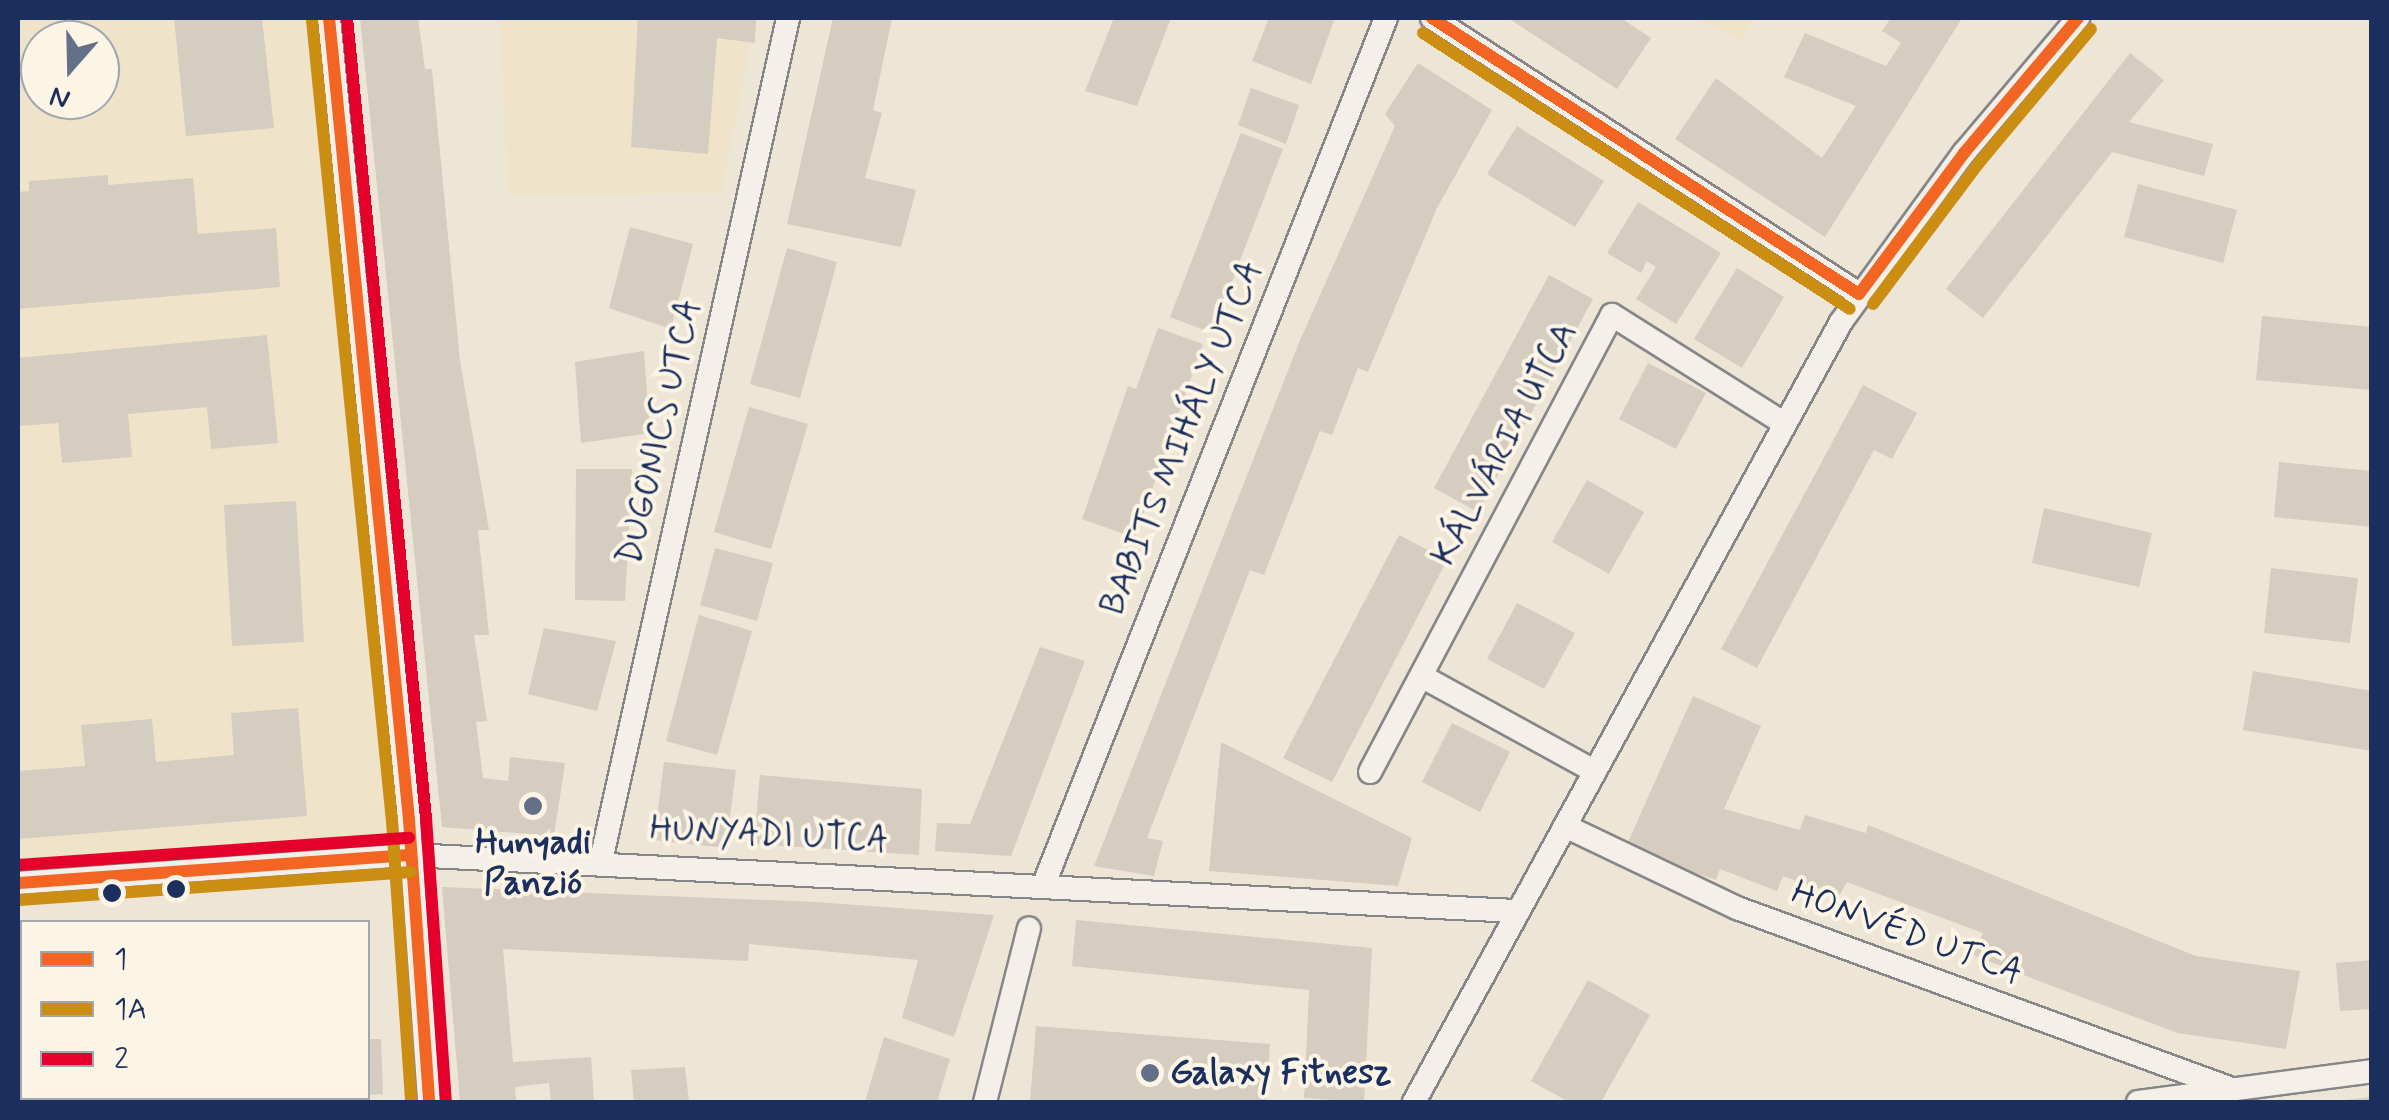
<!DOCTYPE html>
<meta charset="utf-8">
<style>
body{margin:0}
#map{position:relative;width:2389px;height:1120px;overflow:hidden;background:#ede6d7;font-family:Mynerve,sans-serif}
div>[style]{position:absolute}
.built>*{inset:0;background:#efe3ca}
.building>*{inset:0;background:#d4cdc0}
.roads{filter:drop-shadow(2px 0 #868688) drop-shadow(-2px 0 #868688) drop-shadow(0 2px #868688) drop-shadow(0 -2px #868688)}
.minor>*{height:22px;margin:-11px;padding:0 11px;transform-origin:11px;border-radius:11px;background:#f4f0e9}
.bus-1>*{height:12px;margin:-6px;padding:0 6px;transform-origin:6px;border-radius:6px;background:#f26522}
.bus-2>*{height:12px;margin:-6px;padding:0 6px;transform-origin:6px;border-radius:6px;background:#cb8e13}
.bus-3>*{height:12px;margin:-6px;padding:0 6px;transform-origin:6px;border-radius:6px;background:#e4002b}
.dots>*{width:28px;height:28px;translate:-50% -50%;box-sizing:border-box;border:5px solid #fcf5e5;border-radius:50%}
span{translate:-50% -50%;white-space:nowrap;text-align:center;line-height:1.15;-webkit-text-stroke:8px #fcf5e5;paint-order:stroke}
.street-label{font-size:35px;color:#1b2f5e}
.poi-label{font-size:35px;color:#1b2f5e;font-weight:700}
.left{translate:0 -50%;text-align:left}
.frame{position:absolute;inset:0;border:20px solid #1b2f5e;pointer-events:none}
.legend{position:absolute;left:20px;top:920px;width:350px;height:180px;box-sizing:border-box;background:#fcf5e5;border:2px solid #a2a6af;margin:0;padding:12px 18px;list-style:none;font-size:30px;color:#1b2f5e}
.legend li{display:flex;align-items:center;gap:20px;height:50px}
.legend b{width:50px;border:2px solid #a2a6af}
.north{position:absolute;left:20px;top:20px;width:100px;height:100px;box-sizing:border-box;background:#fcf5e5;border:2px solid #a2a6af;border-radius:50%;rotate:200deg;font-size:28px;font-weight:700;line-height:40px;text-align:center;color:#1b2f5e}
.north::after{content:'';display:block;margin:auto;width:35px;height:45px;background:#646f88;clip-path:polygon(50% 0,100% 100%,50% 72%,0 100%)}
</style>
<div id="map">
<div class="built">
<i style="clip-path:polygon(evenodd,18px 18px,329px 18px,410px 855px,18px 883px,18px 18px,40px 40px,100px 40px,100px 100px,40px 100px,40px 40px)"></i>
<i style="clip-path:polygon(500px 18px,756px 18px,721px 193px,508px 196px)"></i>
<i style="clip-path:polygon(1693px 18px,1752px 18px,1742px 42px)"></i>
</div>
<div class="building">
<i style="clip-path:polygon(174px 18px,262px 18px,274px 128px,186px 136px)"></i>
<i style="clip-path:polygon(360px 18px,418px 18px,425px 69px,432px 69px,460px 361px,489px 530px,478px 530px,489px 635px,474px 635px,487px 721px,476px 722px,483px 778px,508px 781px,510px 757px,565px 763px,554px 836px,442px 827px)"></i>
<i style="clip-path:polygon(638px 18px,756px 18px,755px 43px,717px 38px,708px 154px,631px 147px)"></i>
<i style="clip-path:polygon(833px 18px,892px 18px,873px 110px,882px 113px,865px 178px,916px 190px,901px 247px,787px 224px)"></i>
<i style="clip-path:polygon(1114px 18px,1171px 18px,1137px 106px,1085px 91px)"></i>
<i style="clip-path:polygon(1269px 18px,1335px 18px,1311px 84px,1252px 61px)"></i>
<i style="clip-path:polygon(1508px 18px,1621px 18px,1651px 38px,1617px 89px)"></i>
<i style="clip-path:polygon(1891px 18px,1962px 18px,1825px 237px,1675px 139px,1716px 78px,1822px 158px,1856px 106px,1784px 77px,1805px 33px,1886px 66px,1901px 43px,1882px 31px)"></i>
<i style="clip-path:polygon(2130px 53px,2164px 80px,2129px 122px,2213px 144px,2204px 176px,2112px 152px,1983px 318px,1946px 289px)"></i>
<i style="clip-path:polygon(1418px 63px,1492px 110px,1437px 208px,1368px 372px,1358px 368px,1332px 435px,1320px 431px,1264px 575px,1250px 570px,1147px 838px,1163px 841px,1154px 876px,1094px 866px,1298px 345px,1395px 126px,1385px 114px)"></i>
<i style="clip-path:polygon(1251px 88px,1299px 105px,1286px 144px,1238px 125px)"></i>
<i style="clip-path:polygon(1517px 126px,1604px 181px,1575px 227px,1487px 174px)"></i>
<i style="clip-path:polygon(1241px 133px,1283px 149px,1212px 333px,1170px 317px)"></i>
<i style="clip-path:polygon(108px 175px,108px 185px,193px 178px,198px 234px,276px 228px,280px 287px,18px 309px,18px 192px,29px 191px,29px 181px)"></i>
<i style="clip-path:polygon(2138px 184px,2237px 210px,2223px 263px,2124px 237px)"></i>
<i style="clip-path:polygon(1638px 202px,1721px 253px,1676px 324px,1636px 299px,1656px 267px,1647px 261px,1641px 273px,1607px 253px)"></i>
<i style="clip-path:polygon(630px 227px,693px 244px,671px 329px,609px 308px)"></i>
<i style="clip-path:polygon(787px 248px,837px 262px,800px 398px,750px 384px)"></i>
<i style="clip-path:polygon(1737px 268px,1784px 297px,1742px 368px,1694px 339px)"></i>
<i style="clip-path:polygon(1549px 275px,1593px 299px,1478px 512px,1434px 488px)"></i>
<i style="clip-path:polygon(2262px 316px,2372px 327px,2372px 390px,2256px 380px)"></i>
<i style="clip-path:polygon(1158px 328px,1203px 344px,1135px 538px,1082px 519px,1128px 386px,1136px 389px)"></i>
<i style="clip-path:polygon(267px 335px,278px 443px,211px 449px,207px 407px,128px 414px,132px 457px,62px 463px,58px 423px,18px 426px,18px 358px)"></i>
<i style="clip-path:polygon(644px 351px,650px 433px,581px 443px,575px 362px)"></i>
<i style="clip-path:polygon(1648px 363px,1706px 393px,1676px 449px,1619px 419px)"></i>
<i style="clip-path:polygon(1863px 385px,1917px 413px,1892px 459px,1874px 450px,1757px 668px,1721px 649px)"></i>
<i style="clip-path:polygon(749px 407px,808px 424px,771px 549px,714px 532px)"></i>
<i style="clip-path:polygon(2279px 462px,2372px 471px,2372px 527px,2274px 517px)"></i>
<i style="clip-path:polygon(576px 469px,632px 469px,625px 601px,575px 600px)"></i>
<i style="clip-path:polygon(1587px 480px,1644px 512px,1609px 574px,1552px 542px)"></i>
<i style="clip-path:polygon(296px 501px,304px 642px,232px 646px,224px 505px)"></i>
<i style="clip-path:polygon(2044px 508px,2152px 533px,2139px 587px,2032px 563px)"></i>
<i style="clip-path:polygon(1399px 535px,1447px 560px,1332px 782px,1283px 758px)"></i>
<i style="clip-path:polygon(715px 548px,773px 563px,757px 621px,700px 605px)"></i>
<i style="clip-path:polygon(2271px 568px,2358px 578px,2350px 643px,2264px 633px)"></i>
<i style="clip-path:polygon(1517px 603px,1575px 633px,1544px 689px,1487px 659px)"></i>
<i style="clip-path:polygon(699px 615px,752px 631px,717px 755px,666px 741px)"></i>
<i style="clip-path:polygon(544px 628px,616px 641px,597px 711px,528px 694px)"></i>
<i style="clip-path:polygon(1040px 647px,1085px 661px,1011px 856px,935px 851px,937px 823px,970px 824px)"></i>
<i style="clip-path:polygon(2253px 671px,2372px 691px,2372px 751px,2243px 730px)"></i>
<i style="clip-path:polygon(1693px 696px,1761px 726px,1724px 809px,1800px 830px,1805px 815px,1866px 833px,1868px 825px,2196px 956px,2300px 971px,2286px 1049px,2178px 1033px,2052px 986px,1973px 955px,1983px 933px,1847px 882px,1839px 896px,1783px 876px,1777px 891px,1720px 869px,1716px 880px,1625px 849px)"></i>
<i style="clip-path:polygon(298px 708px,307px 816px,18px 839px,18px 771px,85px 766px,81px 725px,152px 719px,156px 762px,234px 755px,231px 713px)"></i>
<i style="clip-path:polygon(1452px 723px,1510px 752px,1480px 812px,1422px 782px)"></i>
<i style="clip-path:polygon(1221px 742px,1412px 838px,1398px 886px,1209px 871px)"></i>
<i style="clip-path:polygon(664px 762px,736px 770px,726px 848px,654px 840px)"></i>
<i style="clip-path:polygon(760px 775px,922px 789px,919px 855px,754px 844px)"></i>
<i style="clip-path:polygon(442px 887px,816px 902px,994px 915px,954px 1037px,902px 1018px,918px 960px,749px 944px,748px 961px,503px 949px,513px 1062px,591px 1057px,594px 1102px,551px 1102px,549px 1083px,515px 1087px,516px 1102px,460px 1102px)"></i>
<i style="clip-path:polygon(1076px 920px,1372px 948px,1364px 1102px,1304px 1098px,1309px 990px,1072px 966px)"></i>
<i style="clip-path:polygon(22px 953px,22px 979px,18px 980px,18px 954px)"></i>
<i style="clip-path:polygon(2372px 960px,2372px 1009px,2340px 1011px,2336px 963px)"></i>
<i style="clip-path:polygon(1588px 980px,1650px 1015px,1601px 1102px,1569px 1102px,1531px 1081px)"></i>
<i style="clip-path:polygon(22px 1015px,22px 1039px,18px 1039px,18px 1016px)"></i>
<i style="clip-path:polygon(1036px 1026px,1270px 1044px,1266px 1102px,1030px 1102px)"></i>
<i style="clip-path:polygon(884px 1037px,950px 1059px,937px 1102px,865px 1102px)"></i>
<i style="clip-path:polygon(368px 1039px,381px 1039px,383px 1094px,368px 1095px)"></i>
<i style="clip-path:polygon(685px 1067px,689px 1102px,634px 1102px,631px 1070px)"></i>
<i style="clip-path:polygon(2372px 1097px,2372px 1102px,2345px 1102px,2345px 1100px)"></i>
<i style="clip-path:polygon(302px 1098px,368px 1098px,368px 1102px,302px 1102px)"></i>
</div>
<div class="roads">
<div class="minor">
<i style="left:329px;top:18px;width:806px;rotate:84.3deg"></i>
<i style="left:409px;top:820px;width:283px;rotate:85.9deg"></i>
<i style="left:1432px;top:18px;width:508px;rotate:32.88deg"></i>
<i style="left:1423px;top:677px;width:195px;rotate:28.8deg"></i>
<i style="left:1370px;top:772px;width:517px;rotate:-62.1deg"></i>
<i style="left:1612px;top:315px;width:201px;rotate:32.2deg"></i>
<i style="left:1565px;top:826px;width:191px;rotate:25.5deg"></i>
<i style="left:1737px;top:908px;width:527px;rotate:20.09deg"></i>
<i style="left:601px;top:861px;width:863px;rotate:-77.49deg"></i>
<i style="left:18px;top:883px;width:393px;rotate:-4.1deg"></i>
<i style="left:410px;top:855px;width:1108px;rotate:2.9deg"></i>
<i style="left:1044px;top:884px;width:931px;rotate:-68.45deg"></i>
<i style="left:985px;top:1102px;width:179px;rotate:-75.8deg"></i>
<i style="left:1414px;top:1102px;width:889px;rotate:-61.3deg"></i>
<i style="left:1841px;top:322px;width:209px;rotate:-54deg"></i>
<i style="left:1964px;top:153px;width:177px;rotate:-49.8deg"></i>
<i style="left:2138px;top:1102px;width:236px;rotate:-7.5deg"></i>
</div>
</div>
<div class="bus-1">
<i style="left:329px;top:18px;width:806px;rotate:84.3deg"></i>
<i style="left:409px;top:820px;width:283px;rotate:85.9deg"></i>
<i style="left:1432px;top:18px;width:508px;rotate:32.88deg"></i>
<i style="left:1859px;top:294px;width:176px;rotate:-53.3deg"></i>
<i style="left:1964px;top:153px;width:177px;rotate:-49.8deg"></i>
<i style="left:18px;top:883px;width:393px;rotate:-4.1deg"></i>
</div>
<div class="bus-2">
<i style="left:312px;top:20px;width:805px;rotate:84.3deg"></i>
<i style="left:392px;top:821px;width:282px;rotate:86.1deg"></i>
<i style="left:1423px;top:33px;width:508px;rotate:32.88deg"></i>
<i style="left:1873px;top:304px;width:175px;rotate:-53.1deg"></i>
<i style="left:1978px;top:164px;width:176px;rotate:-50.1deg"></i>
<i style="left:19px;top:900px;width:393px;rotate:-4.1deg"></i>
</div>
<div class="bus-3">
<i style="left:347px;top:18px;width:804px;rotate:84.36deg"></i>
<i style="left:426px;top:818px;width:284px;rotate:86deg"></i>
<i style="left:18px;top:865px;width:392px;rotate:-4deg"></i>
</div>
<div class="dots">
<i style="left:533px;top:806px;background:#646f88"></i>
<i style="left:176px;top:889px;background:#1b2f5e"></i>
<i style="left:112px;top:893px;background:#1b2f5e"></i>
<i style="left:1150px;top:1073px;background:#646f88"></i>
</div>
<div class="street-label">
<span style="left:660px;top:432px;rotate:-77deg">DUGONICS UTCA</span>
<span style="left:1182px;top:438px;rotate:-68deg">BABITS MIHÁLY UTCA</span>
<span style="left:1505px;top:444px;rotate:-62deg">KÁLVÁRIA UTCA</span>
<span style="left:769px;top:835px;rotate:3deg">HUNYADI UTCA</span>
<span style="left:1907px;top:933px;rotate:20deg">HONVÉD UTCA</span>
</div>
<div class="poi-label">
<span style="left:533px;top:863px">Hunyadi<br>Panzió</span>
<span class="left" style="left:1170px;top:1073px">Galaxy Fitnesz</span>
</div>
<div class="frame"></div>
<ul class="legend">
<li><b style="height:12px;background:#f26522"></b>1</li>
<li><b style="height:12px;background:#cb8e13"></b>1A</li>
<li><b style="height:12px;background:#e4002b"></b>2</li>
</ul>
<div class="north">N</div>
</div>
